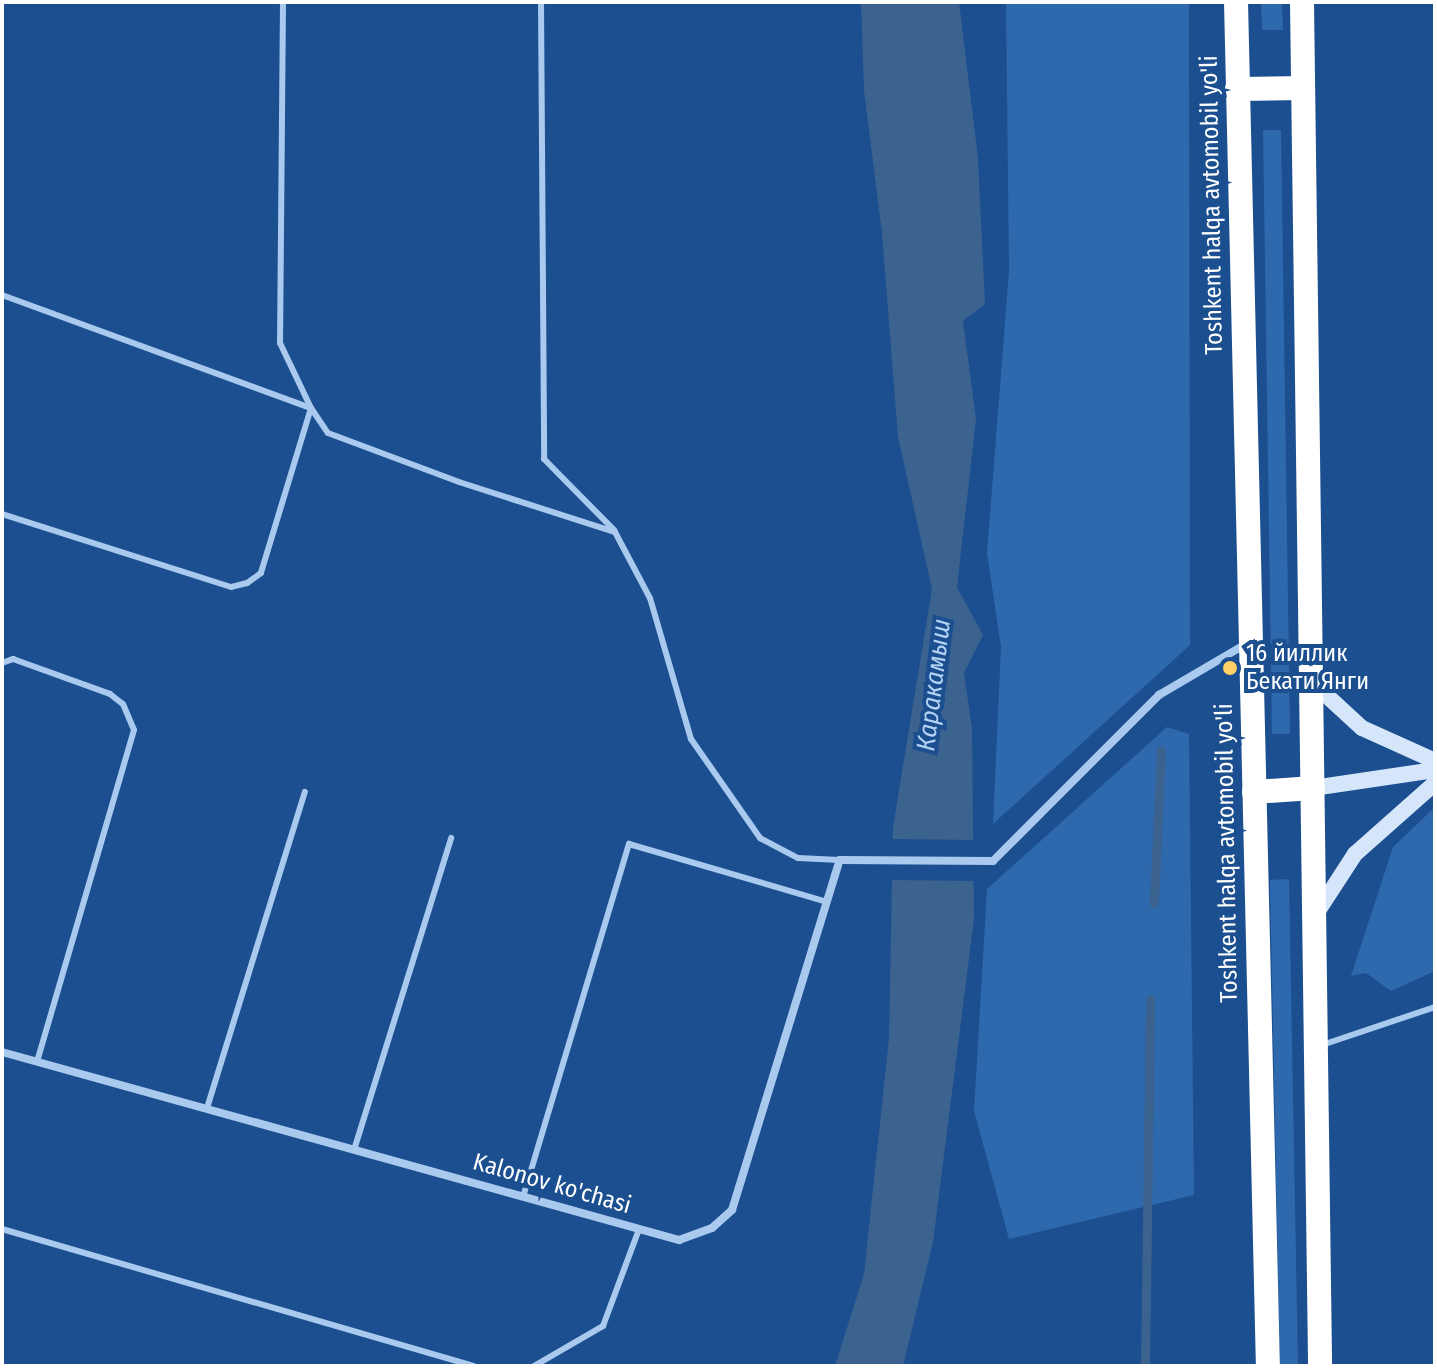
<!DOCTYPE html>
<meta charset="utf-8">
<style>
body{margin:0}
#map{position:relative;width:1437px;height:1368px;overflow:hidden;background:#1b4f8f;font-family:"Fira Sans Condensed",sans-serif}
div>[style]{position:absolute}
.green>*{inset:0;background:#2e69ad}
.water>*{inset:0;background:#3c6290}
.pier>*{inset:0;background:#1b4f8f}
.stream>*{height:9px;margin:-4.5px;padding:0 4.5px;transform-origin:4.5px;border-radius:4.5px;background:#3c6290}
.lane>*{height:6px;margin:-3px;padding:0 3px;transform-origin:3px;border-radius:3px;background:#a9c9ee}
.street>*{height:8px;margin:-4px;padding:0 4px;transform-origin:4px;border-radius:4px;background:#a9c9ee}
.secondary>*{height:16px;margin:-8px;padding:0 8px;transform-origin:8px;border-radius:8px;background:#d6e6fa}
.highway>*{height:24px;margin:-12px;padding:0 12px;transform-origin:12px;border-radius:12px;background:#fff}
.dots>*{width:22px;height:22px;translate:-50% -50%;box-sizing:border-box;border:4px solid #1b4f8f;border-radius:50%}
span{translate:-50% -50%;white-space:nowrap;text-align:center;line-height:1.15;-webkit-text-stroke:8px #1b4f8f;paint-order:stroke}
.street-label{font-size:24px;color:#fff}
.poi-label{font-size:24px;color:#fff}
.left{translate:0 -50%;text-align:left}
.water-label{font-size:26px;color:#b5d3f5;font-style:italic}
.frame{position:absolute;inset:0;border:4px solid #fff;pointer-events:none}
</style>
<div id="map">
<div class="green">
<i style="clip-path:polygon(1006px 2px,1189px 2px,1190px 645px,993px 824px,1001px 647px,987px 553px,1009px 271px)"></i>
<i style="clip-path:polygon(1261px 2px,1282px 2px,1283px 30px,1262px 30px)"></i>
<i style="clip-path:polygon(1263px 130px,1281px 130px,1290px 734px,1272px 734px)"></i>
<i style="clip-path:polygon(1167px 727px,1189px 734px,1194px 1195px,1009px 1239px,974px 1111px,987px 889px)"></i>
<i style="clip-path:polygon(1435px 807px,1435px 971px,1391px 991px,1366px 973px,1351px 976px,1393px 847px)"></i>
<i style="clip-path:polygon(1289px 879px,1298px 1366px,1280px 1366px,1270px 880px)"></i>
</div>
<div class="water">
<i style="clip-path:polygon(861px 2px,959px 2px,978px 158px,985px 304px,963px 321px,976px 419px,957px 587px,983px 635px,964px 673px,972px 728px,974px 919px,933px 1242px,903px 1366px,835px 1366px,864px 1274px,889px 1038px,893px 827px,932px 589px,898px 437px,882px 233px,864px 90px)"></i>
</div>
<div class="pier">
<i style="clip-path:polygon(889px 839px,978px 840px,978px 881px,888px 880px)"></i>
</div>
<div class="stream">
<i style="left:1154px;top:903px;width:153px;rotate:-87.4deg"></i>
<i style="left:1145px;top:1366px;width:367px;rotate:-89.2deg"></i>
</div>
<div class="lane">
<i style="left:283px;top:2px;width:341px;rotate:90.5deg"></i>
<i style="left:280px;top:343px;width:72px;rotate:64.5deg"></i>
<i style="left:311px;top:408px;width:30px;rotate:56deg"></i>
<i style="left:328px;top:433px;width:140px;rotate:20.5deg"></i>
<i style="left:459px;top:482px;width:164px;rotate:17.8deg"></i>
<i style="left:615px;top:532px;width:75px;rotate:62.1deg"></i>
<i style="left:650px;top:598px;width:147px;rotate:73.8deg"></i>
<i style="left:691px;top:739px;width:121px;rotate:55.1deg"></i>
<i style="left:760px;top:838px;width:43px;rotate:27.8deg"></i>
<i style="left:798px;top:858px;width:42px;rotate:2.7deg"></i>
<i style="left:541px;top:2px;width:457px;rotate:89.6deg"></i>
<i style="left:544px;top:459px;width:100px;rotate:45.4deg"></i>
<i style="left:2px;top:295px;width:329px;rotate:20.1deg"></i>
<i style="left:311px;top:408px;width:172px;rotate:106.9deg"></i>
<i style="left:261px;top:573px;width:17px;rotate:144deg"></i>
<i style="left:247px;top:583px;width:16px;rotate:166deg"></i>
<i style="left:231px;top:587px;width:240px;rotate:-162.3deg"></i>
<i style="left:2px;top:663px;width:12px;rotate:-20deg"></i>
<i style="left:13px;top:659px;width:103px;rotate:19.8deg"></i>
<i style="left:110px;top:694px;width:16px;rotate:38deg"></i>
<i style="left:123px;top:704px;width:28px;rotate:67deg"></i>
<i style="left:134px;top:730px;width:345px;rotate:106.3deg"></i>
<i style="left:1322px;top:1045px;width:119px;rotate:-18.6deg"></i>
<i style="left:207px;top:1108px;width:331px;rotate:-72.8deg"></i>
<i style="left:354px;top:1150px;width:327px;rotate:-72.7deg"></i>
<i style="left:523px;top:1197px;width:369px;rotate:-73.3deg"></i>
<i style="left:629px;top:844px;width:206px;rotate:16.3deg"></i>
<i style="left:2px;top:1229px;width:491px;rotate:16.2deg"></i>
<i style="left:534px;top:1366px;width:80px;rotate:-30.1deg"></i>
<i style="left:603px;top:1326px;width:103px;rotate:-69.6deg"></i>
</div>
<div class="street">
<i style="left:2px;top:1052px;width:703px;rotate:15.52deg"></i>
<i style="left:679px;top:1240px;width:35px;rotate:-20deg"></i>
<i style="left:712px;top:1228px;width:27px;rotate:-42deg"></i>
<i style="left:732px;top:1210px;width:366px;rotate:-72.9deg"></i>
<i style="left:840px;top:860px;width:153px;rotate:0.4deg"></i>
<i style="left:993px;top:861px;width:235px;rotate:-45deg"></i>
<i style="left:1159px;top:695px;width:101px;rotate:-30.4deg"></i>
</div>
<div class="secondary">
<i style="left:1312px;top:682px;width:68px;rotate:42.6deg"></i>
<i style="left:1362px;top:728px;width:80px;rotate:24.3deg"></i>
<i style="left:1313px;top:788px;width:123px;rotate:-8.4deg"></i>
<i style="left:1316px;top:914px;width:72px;rotate:-57deg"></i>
<i style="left:1355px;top:854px;width:107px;rotate:-41.6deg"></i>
</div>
<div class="highway">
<i style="left:1236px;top:2px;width:1364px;rotate:88.66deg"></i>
<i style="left:1302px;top:2px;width:1364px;rotate:89.24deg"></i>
<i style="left:1237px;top:89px;width:66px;rotate:-0.9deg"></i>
<i style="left:1254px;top:792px;width:59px;rotate:-3.9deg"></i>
</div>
<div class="dots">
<i style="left:1230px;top:668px;background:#ffd166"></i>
</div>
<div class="street-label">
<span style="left:1212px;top:205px;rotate:-91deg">Toshkent halqa avtomobil yo'li</span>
<span style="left:1227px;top:853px;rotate:-91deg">Toshkent halqa avtomobil yo'li</span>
<span style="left:552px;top:1184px;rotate:16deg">Kalonov ko'chasi</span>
</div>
<div class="poi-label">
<span class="left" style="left:1246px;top:668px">16 йиллик<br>Бекати Янги</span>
</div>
<div class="water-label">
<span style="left:934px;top:685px;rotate:-83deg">Каракамыш</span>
</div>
<div class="frame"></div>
</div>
